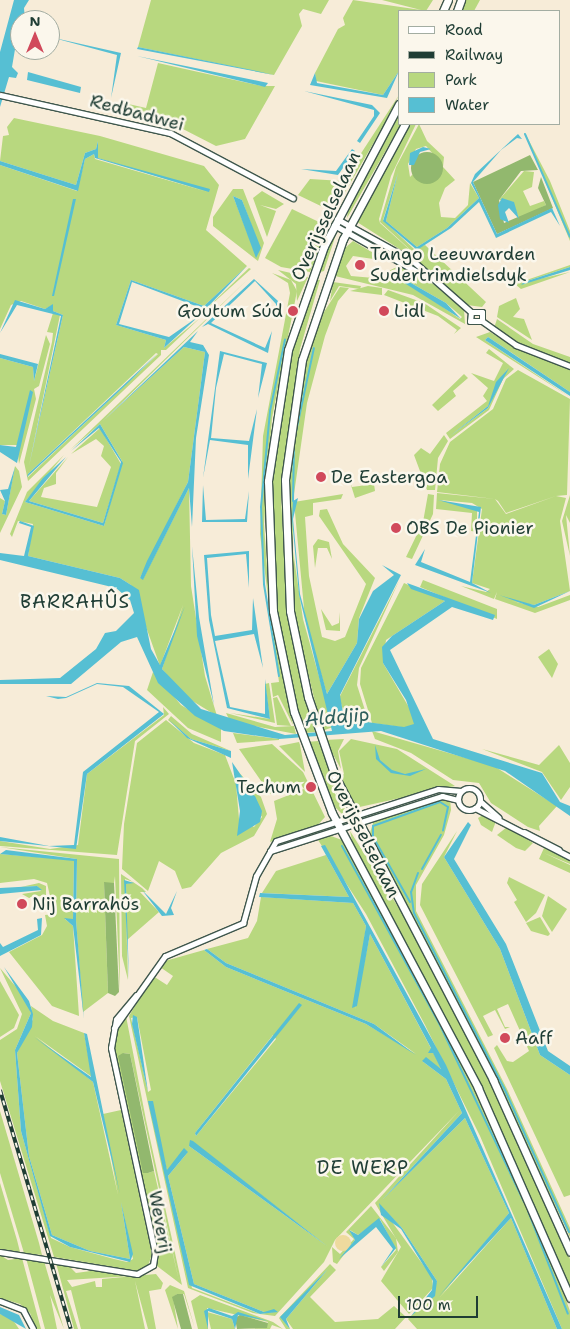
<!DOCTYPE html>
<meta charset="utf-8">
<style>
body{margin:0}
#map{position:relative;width:570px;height:1329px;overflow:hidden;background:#f7ecd8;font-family:"Shantell Sans",sans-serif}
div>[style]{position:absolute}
.green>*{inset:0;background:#b8d87f}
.forest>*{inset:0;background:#92b86e}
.round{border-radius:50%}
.sand>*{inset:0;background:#eeda9e}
.water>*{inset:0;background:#56bfd3}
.stream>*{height:2px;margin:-1px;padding:0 1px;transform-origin:1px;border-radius:1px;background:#56bfd3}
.roads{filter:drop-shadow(1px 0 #3f574d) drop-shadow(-1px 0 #3f574d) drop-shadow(0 1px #3f574d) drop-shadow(0 -1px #3f574d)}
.tertiary>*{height:5px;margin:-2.5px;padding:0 2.5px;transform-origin:2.5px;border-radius:2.5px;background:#fff}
.tertiary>.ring{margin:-2.5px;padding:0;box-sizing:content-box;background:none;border:5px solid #fff;border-radius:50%}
.primary>*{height:7px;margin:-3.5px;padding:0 3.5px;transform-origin:3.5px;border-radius:3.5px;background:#fff}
.rail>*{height:4px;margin-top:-2px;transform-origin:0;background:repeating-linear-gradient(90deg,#fbf7ec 0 5.5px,#1f3d34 0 11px);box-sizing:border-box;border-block:1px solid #1f3d34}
.dots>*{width:14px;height:14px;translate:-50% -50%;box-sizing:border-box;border:2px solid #fbf7ec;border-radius:50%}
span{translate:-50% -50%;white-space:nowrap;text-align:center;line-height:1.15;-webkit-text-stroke:5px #fbf7ec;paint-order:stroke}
.street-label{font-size:18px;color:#1f3d34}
.poi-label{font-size:18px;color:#1f3d34}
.left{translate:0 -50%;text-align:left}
.right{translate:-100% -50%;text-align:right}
.neighbourhood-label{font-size:19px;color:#1f3d34;letter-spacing:1px}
.water-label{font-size:19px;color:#2d5e5c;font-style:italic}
.legend{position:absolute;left:398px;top:10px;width:162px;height:115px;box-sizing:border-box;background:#fbf7ec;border:1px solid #a3ada2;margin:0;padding:6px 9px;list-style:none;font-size:15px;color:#1f3d34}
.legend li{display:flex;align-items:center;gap:10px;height:25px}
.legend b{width:25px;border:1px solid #a3ada2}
.north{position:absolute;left:10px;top:10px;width:50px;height:50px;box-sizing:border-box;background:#fbf7ec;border:1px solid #a3ada2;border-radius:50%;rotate:0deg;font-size:14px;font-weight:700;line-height:20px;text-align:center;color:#1f3d34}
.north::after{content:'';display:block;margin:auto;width:18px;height:22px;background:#d1495b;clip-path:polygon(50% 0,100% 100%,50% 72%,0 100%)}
.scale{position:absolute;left:398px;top:1296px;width:80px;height:22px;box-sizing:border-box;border:2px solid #1f3d34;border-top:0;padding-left:6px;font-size:15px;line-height:18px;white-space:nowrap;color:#1f3d34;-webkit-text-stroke:4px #fbf7ec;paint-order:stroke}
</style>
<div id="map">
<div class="green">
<i style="clip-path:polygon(151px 0,329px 0,321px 14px,303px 9px,299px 14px,302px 26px,274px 75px,138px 47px)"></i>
<i style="clip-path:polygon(353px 0,421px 10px,382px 0,433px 0,426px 11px,399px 11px,399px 71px,383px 95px,316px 81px,315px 73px,338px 29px,345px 25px,343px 18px)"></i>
<i style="clip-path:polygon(464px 0,480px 0,474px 11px,460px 11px)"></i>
<i style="clip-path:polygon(158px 63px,262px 86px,275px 86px,245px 139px,216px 146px,179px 127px,125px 113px,124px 103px,146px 108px)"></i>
<i style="clip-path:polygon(399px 95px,384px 125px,337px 206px,327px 209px,298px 195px,310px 179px,343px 181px)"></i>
<i style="clip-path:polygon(399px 109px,401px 124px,347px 218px,348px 210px)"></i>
<i style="clip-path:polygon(evenodd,14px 118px,100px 136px,204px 166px,219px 185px,206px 230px,247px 266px,204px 306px,131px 280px,116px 325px,166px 340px,164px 348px,200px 318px,166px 350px,161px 350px,161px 355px,28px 481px,24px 462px,52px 342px,53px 333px,47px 332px,53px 313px,60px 315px,29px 466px,63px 315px,53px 311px,53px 305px,45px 309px,21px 301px,11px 305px,0 329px,0 165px,77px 191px,85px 159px,94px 154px,95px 159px,208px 192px,98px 158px,98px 141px,96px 149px,85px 153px,76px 185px,0 161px,3px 136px,9px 135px,7px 127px,14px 118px,156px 353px,158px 354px,28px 477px,28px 474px,156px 353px)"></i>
<i style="clip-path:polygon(evenodd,408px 124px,416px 124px,391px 176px,379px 219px,380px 223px,429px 267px,380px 222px,396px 167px,419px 124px,427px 141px,444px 157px,443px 167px,455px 180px,445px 188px,439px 203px,441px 217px,455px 218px,468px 205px,470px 183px,479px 198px,447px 228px,417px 247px,386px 221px,398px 173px,383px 220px,414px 249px,425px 245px,486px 302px,482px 307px,467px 305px,412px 257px,357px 222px,358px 215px,408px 124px,426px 146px,433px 154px,410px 177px,408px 164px,416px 149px,426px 146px)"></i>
<i style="clip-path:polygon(525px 133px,550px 181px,570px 231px,570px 241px)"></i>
<i style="clip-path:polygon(524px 171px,534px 172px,532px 187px,523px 191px,530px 206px,544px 201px,546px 205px,519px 219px,513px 202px,499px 200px)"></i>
<i style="clip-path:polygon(evenodd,233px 189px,243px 189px,264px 243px,258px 261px,213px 226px,213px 217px,233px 189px,233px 196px,242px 200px,257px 240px,255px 253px,233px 196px)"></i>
<i style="clip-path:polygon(262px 191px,284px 204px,276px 209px,260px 205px,276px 211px,267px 237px,253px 198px)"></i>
<i style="clip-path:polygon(292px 209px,321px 223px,326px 232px,310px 272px,281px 267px,265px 258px)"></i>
<i style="clip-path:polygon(337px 231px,324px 271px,317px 273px,331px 238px)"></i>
<i style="clip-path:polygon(evenodd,353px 241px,387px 261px,353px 256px,346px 266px,351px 276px,374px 278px,401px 265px,432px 283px,464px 310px,465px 324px,413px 295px,335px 276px,345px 248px,353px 241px,397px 275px,446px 303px,462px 317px,460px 319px,397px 275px)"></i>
<i style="clip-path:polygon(570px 265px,570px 267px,521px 283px,570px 272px,521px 289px,515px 284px)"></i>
<i style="clip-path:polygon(249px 268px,251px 269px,202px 313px,208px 307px)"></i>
<i style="clip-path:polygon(278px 270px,308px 277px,297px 301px,296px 284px)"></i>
<i style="clip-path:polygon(272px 273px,291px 280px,297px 291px,272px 418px,264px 524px,270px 611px,293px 725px,278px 695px,273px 697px,271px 683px,279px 682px,260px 534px,263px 436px,290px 293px,288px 283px)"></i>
<i style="clip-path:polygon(249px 278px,103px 421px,184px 347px,205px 352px,188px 482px,140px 578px,143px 579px,189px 488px,191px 586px,205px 676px,217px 716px,186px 697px,162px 669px,183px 605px,160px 666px,131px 585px,120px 578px,28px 556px,33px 524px,18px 521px,12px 537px,10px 534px,27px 492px,64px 455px,25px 502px,104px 526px,122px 461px,100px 424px,70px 450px)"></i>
<i style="clip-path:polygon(315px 279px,320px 280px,300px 349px,281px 496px,287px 611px,315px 732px,304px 733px,279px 632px,270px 541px,272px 462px,291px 351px)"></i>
<i style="clip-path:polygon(333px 282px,361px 286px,360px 289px,339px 286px,330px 301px)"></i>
<i style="clip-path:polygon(368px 286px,382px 288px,382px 295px,350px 291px)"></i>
<i style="clip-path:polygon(340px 287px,349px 288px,338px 301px,325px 336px,307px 403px,293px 501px,293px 551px,303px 619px,333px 727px,322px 731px,293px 611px,287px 511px,289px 465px,304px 363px,324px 312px)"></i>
<i style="clip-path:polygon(388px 290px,424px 303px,461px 328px,454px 334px,457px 330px,438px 316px,384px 295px)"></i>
<i style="clip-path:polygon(516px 298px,520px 309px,513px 317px,524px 319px,532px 340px,497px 317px,499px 306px)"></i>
<i style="clip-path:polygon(497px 319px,533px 344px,570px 357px,570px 364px,512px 340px,494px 328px)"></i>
<i style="clip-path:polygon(490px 332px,517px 349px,570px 370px,570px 392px,506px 349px,488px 337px,485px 340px,570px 397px,476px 337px)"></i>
<i style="clip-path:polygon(46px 335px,50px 344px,39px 386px,34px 389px,36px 399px,19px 464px,17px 445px,0 445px,0 358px,33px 367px,34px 381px)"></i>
<i style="clip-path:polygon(evenodd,489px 349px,514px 369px,503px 379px,489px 410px,450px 439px,446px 433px,487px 401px,483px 396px,488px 388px,471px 373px,494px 381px,503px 363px,486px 353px,489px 349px,508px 367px,488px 408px,450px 436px,488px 406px,508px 367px)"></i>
<i style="clip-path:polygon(518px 370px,570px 399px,567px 495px,556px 496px,506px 513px,498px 501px,495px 499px,506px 514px,556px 496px,566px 498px,560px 521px,570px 591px,534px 605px,512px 601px,538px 607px,570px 595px,570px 600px,535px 613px,495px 599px,497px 592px,494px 599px,461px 586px,486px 592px,490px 589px,472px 583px,482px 509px,472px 503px,439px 500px,477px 509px,477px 532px,471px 531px,472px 513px,436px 509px,437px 493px,495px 499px,437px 492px,440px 464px,450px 442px,493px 409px,506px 379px)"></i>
<i style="clip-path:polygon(464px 374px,468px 378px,453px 391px,456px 396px,438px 411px,432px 405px)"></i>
<i style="clip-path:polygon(100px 428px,121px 464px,103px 523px,29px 501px,68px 457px,56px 473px,56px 484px,44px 488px,41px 497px,97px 507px,111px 467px,101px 456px,104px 446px,96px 439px,71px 454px)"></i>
<i style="clip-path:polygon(444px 435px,448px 441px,438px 458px,435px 490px,427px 490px,414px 455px,421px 448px,430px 454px)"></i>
<i style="clip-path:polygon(15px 466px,19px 471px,22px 487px,0 533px,0 498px,5px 501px,2px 514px,6px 515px)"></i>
<i style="clip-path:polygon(350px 482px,352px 487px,374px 484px,375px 491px,355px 498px)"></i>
<i style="clip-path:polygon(343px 494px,341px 499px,313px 503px,313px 515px,305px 517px,309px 576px,322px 637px,335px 641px,345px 637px,366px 584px,319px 516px,320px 510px,327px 509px,343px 544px,375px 578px,359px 618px,357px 643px,327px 694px,305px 619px,294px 502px)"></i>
<i style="clip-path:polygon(428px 494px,434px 495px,433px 514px,412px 559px,406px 557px,423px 522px)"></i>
<i style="clip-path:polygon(570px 495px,570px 523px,566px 515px,570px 556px,562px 521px)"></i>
<i style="clip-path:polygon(318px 539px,329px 542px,332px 559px,327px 548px,318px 548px,315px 568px,313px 546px)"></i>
<i style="clip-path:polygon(423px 580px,497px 609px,497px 619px,420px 587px)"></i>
<i style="clip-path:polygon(399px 581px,359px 668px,357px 685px,369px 723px,347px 721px,339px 698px)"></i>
<i style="clip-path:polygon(404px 583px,445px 601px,386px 640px,383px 663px,414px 716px,414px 725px,408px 728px,372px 723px,360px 684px,361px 668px)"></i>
<i style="clip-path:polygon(321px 609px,332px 626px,339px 623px,340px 612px,340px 631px,326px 630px)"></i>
<i style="clip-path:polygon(549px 649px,558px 664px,552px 678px,538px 657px)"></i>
<i style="clip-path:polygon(153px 672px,181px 705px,221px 729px,221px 742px,188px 728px,147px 690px)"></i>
<i style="clip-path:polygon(269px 683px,275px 723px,230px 713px,270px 719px,265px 684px)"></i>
<i style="clip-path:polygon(277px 697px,291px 726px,277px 725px,273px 698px)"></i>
<i style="clip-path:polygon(163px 707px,169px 714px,135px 741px,117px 855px,0 846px,0 841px,50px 849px,78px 845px,87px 774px,164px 715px)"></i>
<i style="clip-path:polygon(226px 713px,275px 727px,294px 726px,296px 734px,243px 724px,229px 719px)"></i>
<i style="clip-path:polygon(171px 716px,192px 734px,231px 751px,191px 739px,168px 720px)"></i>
<i style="clip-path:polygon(166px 720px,194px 743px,225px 755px,236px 784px,239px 819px,254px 827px,262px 817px,243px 790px,240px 783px,245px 781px,236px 769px,261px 797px,267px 814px,254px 836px,221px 853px,191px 887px,182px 889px,175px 871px,159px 861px,148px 891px,122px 869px,124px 824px,137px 743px)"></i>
<i style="clip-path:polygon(372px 731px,494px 766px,557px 806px,539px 826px,540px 831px,528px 827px,491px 803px,479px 783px,453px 780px,411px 753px,375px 739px)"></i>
<i style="clip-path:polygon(233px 733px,279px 739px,279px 740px,237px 743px)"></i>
<i style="clip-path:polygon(344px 739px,338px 751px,341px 769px,325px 740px)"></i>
<i style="clip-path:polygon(351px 739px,397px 749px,455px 786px,355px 808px,340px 776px,344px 774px,339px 751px)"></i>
<i style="clip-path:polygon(318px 741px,345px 806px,343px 815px,335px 807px,307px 742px)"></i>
<i style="clip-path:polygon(299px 742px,300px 745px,305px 772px,279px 746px)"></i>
<i style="clip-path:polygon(272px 744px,303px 772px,325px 817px,316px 827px,270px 842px,277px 819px,274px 801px,304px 789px,300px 783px,270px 794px,239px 749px)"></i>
<i style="clip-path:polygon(559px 745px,570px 763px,570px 787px,561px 800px,542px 772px,482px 749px,539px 765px)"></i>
<i style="clip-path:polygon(443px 798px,450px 798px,451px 810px,444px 835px,416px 885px,416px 911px,507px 1089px,570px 1228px,570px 1237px,476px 1038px,369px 836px,374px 820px)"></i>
<i style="clip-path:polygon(483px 815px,496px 821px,492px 832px,481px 825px,478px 818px)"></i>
<i style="clip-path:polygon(507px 827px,508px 827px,533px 843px,525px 851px,516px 848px,497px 835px)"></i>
<i style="clip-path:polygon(350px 831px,407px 921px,475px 1048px,570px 1259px,570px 1290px,486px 1098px,354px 850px)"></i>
<i style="clip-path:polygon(457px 831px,444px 857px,500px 949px,540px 1055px,570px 1075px,570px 1195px,564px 1197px,494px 1048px,497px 1045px,507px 1061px,513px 1062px,529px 1051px,508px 1004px,497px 1009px,505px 1027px,510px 1027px,505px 1029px,495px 1010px,483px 1016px,493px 1035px,488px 1037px,420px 905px,422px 884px)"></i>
<i style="clip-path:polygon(331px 836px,342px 840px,474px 1087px,549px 1253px,570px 1311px,570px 1329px,562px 1329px,480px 1136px,425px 1025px,366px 914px,318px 840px)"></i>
<i style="clip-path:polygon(0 847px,119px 859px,120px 992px,115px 876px,114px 883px,104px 883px,108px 993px,83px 1012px,76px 920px,77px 859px)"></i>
<i style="clip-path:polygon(544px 848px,570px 860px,570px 864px,544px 853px,570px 865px,570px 873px,539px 859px)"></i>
<i style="clip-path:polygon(0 854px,74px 860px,73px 919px,65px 919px,73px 926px,79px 1016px,52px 1006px,9px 952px,42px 935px,47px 926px,45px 915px,54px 914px,47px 883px,34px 879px,0 883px)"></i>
<i style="clip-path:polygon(326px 855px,349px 897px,262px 893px,276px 871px)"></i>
<i style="clip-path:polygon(121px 874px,142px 888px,146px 892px,140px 892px,159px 912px,127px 940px,126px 884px,133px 882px,125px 879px,128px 980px,122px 956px)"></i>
<i style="clip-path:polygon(509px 877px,545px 895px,536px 913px,526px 922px,514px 902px,517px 900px,507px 883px)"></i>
<i style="clip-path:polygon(39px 883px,46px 886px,46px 895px,29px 898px,22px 894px,41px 891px,37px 886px,21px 887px)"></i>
<i style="clip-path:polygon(548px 896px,567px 909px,552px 932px,542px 916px)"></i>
<i style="clip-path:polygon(evenodd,261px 897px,353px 903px,366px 926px,355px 1009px,370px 934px,442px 1069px,422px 1061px,446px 1079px,462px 1113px,382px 1200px,465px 1118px,509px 1213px,440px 1297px,511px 1218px,557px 1329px,417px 1329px,408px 1319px,431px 1296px,437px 1281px,402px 1228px,379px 1204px,432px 1277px,433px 1288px,409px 1314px,381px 1281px,401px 1247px,375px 1203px,459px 1111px,335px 1240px,324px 1262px,275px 1316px,253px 1313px,188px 1288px,129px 1016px,153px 976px,167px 985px,173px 976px,160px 967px,165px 961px,204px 950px,226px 967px,366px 1024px,416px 1054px,374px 1024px,226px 963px,207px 949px,248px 938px,257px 921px,261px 897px,137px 1017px,151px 1090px,148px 1092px,131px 1018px,137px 1017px,261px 897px,273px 1035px,276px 1039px,196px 1136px,195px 1133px,273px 1035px,261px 897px,150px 1100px,167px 1171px,188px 1152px,168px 1176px,194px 1284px,264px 1312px,267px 1312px,279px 1311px,260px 1314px,192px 1288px,150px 1100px,261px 897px,194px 1142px,194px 1143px,327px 1246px,189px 1146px,194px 1142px)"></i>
<i style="clip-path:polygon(540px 917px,550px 934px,548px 936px,531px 931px,526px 923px)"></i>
<i style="clip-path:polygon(0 968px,28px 1001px,31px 1013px,15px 1050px,21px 1131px,51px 1238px,70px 1247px,114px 1259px,127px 1262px,133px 1259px,121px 1202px,130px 1259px,90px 1251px,52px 1235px,29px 1156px,17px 1053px,33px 1019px,31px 1006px,53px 1021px,84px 1033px,92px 1077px,35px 1036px,93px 1082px,118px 1195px,103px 1114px,121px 1110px,152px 1254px,148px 1266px,138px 1271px,54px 1257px,0 1081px,0 1040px,17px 1029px,22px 1014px)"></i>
<i style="clip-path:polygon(0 981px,19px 1015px,14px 1028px,0 1037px)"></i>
<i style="clip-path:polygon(evenodd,126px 1016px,146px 1120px,182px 1285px,157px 1266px,114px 1053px,117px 1030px,126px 1016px,123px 1053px,130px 1054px,179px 1281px,154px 1171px,148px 1173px,123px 1053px)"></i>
<i style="clip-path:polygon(0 1111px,39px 1243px,42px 1255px,24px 1253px,0 1173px)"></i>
<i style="clip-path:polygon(0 1183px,17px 1240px,20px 1252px,0 1249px)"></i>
<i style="clip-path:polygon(371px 1206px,396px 1238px,398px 1252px,384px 1271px,381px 1267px,396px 1250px,380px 1219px,358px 1235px,350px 1230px,355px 1240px,337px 1264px,333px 1262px,332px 1247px,340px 1254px,354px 1239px,346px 1232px)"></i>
<i style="clip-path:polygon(0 1255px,8px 1260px,22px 1258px,41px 1329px,36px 1329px,30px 1313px,20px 1304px,0 1298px)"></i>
<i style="clip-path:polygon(26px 1258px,44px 1261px,64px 1329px,50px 1295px,57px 1329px,45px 1329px)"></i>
<i style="clip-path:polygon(56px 1263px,68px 1265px,76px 1273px,98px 1270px,132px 1276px,67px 1280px,72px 1287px,95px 1281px,96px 1287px,102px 1287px,102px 1279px,156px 1274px,163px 1283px,161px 1289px,149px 1291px,156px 1329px,148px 1329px,135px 1281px,145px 1329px,81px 1329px,71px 1290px,66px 1291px,78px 1329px,74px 1329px)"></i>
<i style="clip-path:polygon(330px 1264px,336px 1270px,310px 1297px,335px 1322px,378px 1319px,394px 1306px,406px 1317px,395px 1329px,293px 1329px,286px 1319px,328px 1269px,282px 1317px,290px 1329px,286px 1329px,279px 1318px)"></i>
<i style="clip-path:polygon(170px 1285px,184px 1291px,195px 1329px,184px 1294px,177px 1294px,173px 1297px,178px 1329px,165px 1290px)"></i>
<i style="clip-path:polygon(200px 1295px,273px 1322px,283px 1329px,272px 1325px,270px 1329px,244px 1329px,266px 1328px,268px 1322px,207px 1308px,208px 1329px,198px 1329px,191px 1301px)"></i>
<i style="clip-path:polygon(207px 1312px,232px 1319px,235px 1329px,211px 1329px)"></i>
<i style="clip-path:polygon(0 1314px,11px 1317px,19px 1329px,0 1329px)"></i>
</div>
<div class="forest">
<i class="round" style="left:411px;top:152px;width:32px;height:32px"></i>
<i style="clip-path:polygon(530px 155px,538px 170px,521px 171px,499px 200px,504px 223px,546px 205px,538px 188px,541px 177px,553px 208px,497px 234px,473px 182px)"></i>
<i style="clip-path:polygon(104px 882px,114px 883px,119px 992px,115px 996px,108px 993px)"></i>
<i style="clip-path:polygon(123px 1053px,130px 1054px,154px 1171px,148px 1173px,143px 1173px,118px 1056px)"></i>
<i style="clip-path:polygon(177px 1294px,183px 1294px,192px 1329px,181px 1329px,172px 1297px)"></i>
<i style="clip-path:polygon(240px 1315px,268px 1323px,267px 1328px,237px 1329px,235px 1318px)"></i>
</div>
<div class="sand">
<i class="round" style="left:335px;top:1235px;width:16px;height:16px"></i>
</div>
<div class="water">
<i style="clip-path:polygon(14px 0,29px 0,24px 8px,25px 20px,20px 20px,12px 67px,18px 73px,16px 78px,9px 77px,0 107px,0 52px)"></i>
<i style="clip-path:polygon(332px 32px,315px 73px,317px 83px,383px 95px,399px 71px,387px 98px,310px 85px)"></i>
<i style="clip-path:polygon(50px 37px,121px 53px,111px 98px,117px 55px)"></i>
<i style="clip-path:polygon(138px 47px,257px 71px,274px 75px,137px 49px)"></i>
<i style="clip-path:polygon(137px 56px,268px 83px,265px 87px)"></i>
<i style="clip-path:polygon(28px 72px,81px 87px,80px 93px,27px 80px)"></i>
<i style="clip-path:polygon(304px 91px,372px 105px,380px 113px,360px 143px,357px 141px,374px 116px,374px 110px)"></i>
<i style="clip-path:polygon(518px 134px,522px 139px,517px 138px,501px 150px,473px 182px,497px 234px,552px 208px,560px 226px,551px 212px,496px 238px,479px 202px,451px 228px,417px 250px,383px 221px,398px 173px,386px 221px,417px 247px,447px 228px,479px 198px,471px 183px,475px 174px)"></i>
<i style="clip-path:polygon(98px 141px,98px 158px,210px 189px,209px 192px,95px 158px,94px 154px,85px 159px,78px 191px,0 165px,0 161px,76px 185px,85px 153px,96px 149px)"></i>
<i style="clip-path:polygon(423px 147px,431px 149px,420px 152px,414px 165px,409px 165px,410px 153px)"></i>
<i style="clip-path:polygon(352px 149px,355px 151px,338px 175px,301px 169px,336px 171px)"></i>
<i style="clip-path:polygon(233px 196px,242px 200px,261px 248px,256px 258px)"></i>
<i style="clip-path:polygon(502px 198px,514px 202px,519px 219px,509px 208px,505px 212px,509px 223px,500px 219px,498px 205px)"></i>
<i style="clip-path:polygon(73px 199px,76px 199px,54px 296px,52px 296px)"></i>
<i style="clip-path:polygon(247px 266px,202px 313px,201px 308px,132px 282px,119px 324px,169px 337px,199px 316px,164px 348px,166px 340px,116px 325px,131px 280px,204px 306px)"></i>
<i style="clip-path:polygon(570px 267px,570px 270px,521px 285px,524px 282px)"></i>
<i style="clip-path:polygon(397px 275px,446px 303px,461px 319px,395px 277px)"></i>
<i style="clip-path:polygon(254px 279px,278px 301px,275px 320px,276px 304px,255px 281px,211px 323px,265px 348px,272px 331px,268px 353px,208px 324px,202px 327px)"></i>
<i style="clip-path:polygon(15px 300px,45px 309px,53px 304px,53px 311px,63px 315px,29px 466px,61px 316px,17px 305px,0 333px)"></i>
<i style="clip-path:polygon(198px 331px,190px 342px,203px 345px,209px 355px,196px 438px,192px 527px,189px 488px,143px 580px,140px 578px,147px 561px,188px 482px,205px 352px,184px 347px,103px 421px)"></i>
<i style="clip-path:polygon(488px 337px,570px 392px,570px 396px,485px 340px)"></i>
<i style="clip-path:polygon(220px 351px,267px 363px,258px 398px,262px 364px,224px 354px,216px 388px,211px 438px,249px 441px,257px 409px,248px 479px,248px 445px,210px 440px,203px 478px)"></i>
<i style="clip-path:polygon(158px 353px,130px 381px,27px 477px,28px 474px)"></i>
<i style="clip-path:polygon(0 354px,38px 364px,34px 381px,33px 367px,0 358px)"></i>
<i style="clip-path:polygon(509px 368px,488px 408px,450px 436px,488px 406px,496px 382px)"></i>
<i style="clip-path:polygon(30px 390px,33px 392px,17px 463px,0 452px,0 445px,16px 447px)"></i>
<i style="clip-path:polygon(100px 424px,123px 463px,104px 526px,25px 502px,43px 478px,66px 457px,29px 501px,103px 523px,121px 462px,99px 428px,71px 451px)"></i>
<i style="clip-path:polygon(15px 467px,6px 515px,2px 514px,5px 501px,0 490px,8px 489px)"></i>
<i style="clip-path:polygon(203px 485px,206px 520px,245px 519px,249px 491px,247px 522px,202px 522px)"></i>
<i style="clip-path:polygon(298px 498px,293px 519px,300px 594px,327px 694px,357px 643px,359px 619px,373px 591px,394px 575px,382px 565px,401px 575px,340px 695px,344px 719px,404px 727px,414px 724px,406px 700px,383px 663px,382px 647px,392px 636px,445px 601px,411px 589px,407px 583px,495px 615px,493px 620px,452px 607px,390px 650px,433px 739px,542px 773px,560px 802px,570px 806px,570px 816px,505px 771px,381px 731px,279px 739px,224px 731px,195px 716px,158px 683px,137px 637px,121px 642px,71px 684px,0 684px,0 680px,60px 678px,96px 649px,105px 633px,116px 631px,134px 613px,130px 600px,116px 588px,0 560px,0 553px,24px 556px,31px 527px,19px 523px,13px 534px,20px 521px,34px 526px,28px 556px,120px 578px,139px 590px,151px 649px,160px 665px,185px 606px,162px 669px,201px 709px,285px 735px,332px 731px,299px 595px,292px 519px,293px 501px)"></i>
<i style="clip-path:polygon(438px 500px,481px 507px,472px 583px,491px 593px,415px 565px,425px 549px,421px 562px,470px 582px,479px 512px)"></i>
<i style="clip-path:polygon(192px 546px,199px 617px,214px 705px,197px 636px)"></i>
<i style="clip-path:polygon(249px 551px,249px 588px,246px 554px,207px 558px,211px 615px,215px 636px,252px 630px,253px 598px,263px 668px,254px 634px,215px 641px,230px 707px,265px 714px,265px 679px,270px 719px,227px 708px,209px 620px,204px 555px)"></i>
<i style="clip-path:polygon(570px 591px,534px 608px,499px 595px,534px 605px)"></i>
<i style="clip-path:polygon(97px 683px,129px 686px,164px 714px,87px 774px,76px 849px,0 841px,0 837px,49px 846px,74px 845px,83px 772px,159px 712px,123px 687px,97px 684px,66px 698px,58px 699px,46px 696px,66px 697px)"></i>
<i style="clip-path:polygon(169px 720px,191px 739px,231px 751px,231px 758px,187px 738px)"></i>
<i style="clip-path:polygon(375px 745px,380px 760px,392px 770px,405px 774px,426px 769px,410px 776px,391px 773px,376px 759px)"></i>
<i style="clip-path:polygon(232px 762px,245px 781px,240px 783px,243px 790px,255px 796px,262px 811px,260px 822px,237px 836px,240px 811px)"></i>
<i style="clip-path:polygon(468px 822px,471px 825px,454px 859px,506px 944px,548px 1051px,570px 1066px,570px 1075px,540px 1055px,500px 949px,444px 857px)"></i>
<i style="clip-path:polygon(325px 845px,446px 1065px,562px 1329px,557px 1329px,511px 1218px,439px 1296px,509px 1213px,465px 1118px,382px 1200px,462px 1113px,446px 1079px,422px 1061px,426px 1057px,441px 1069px,433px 1053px,428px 1053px,431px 1048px,370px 934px,357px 1006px,352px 1008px,366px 926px,353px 903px,259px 897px,260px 893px,349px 897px,321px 846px)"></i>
<i style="clip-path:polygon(6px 850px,77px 859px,76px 920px,84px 1019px,73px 926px,64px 918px,73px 919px,74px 861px,0 854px)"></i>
<i style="clip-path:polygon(124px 880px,134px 883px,126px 884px,129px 981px)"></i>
<i style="clip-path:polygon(37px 886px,42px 890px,0 894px,0 888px)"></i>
<i style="clip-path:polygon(142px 890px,166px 914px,177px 891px,171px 908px,174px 915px,162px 916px)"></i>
<i style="clip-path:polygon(42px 918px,41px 935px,0 956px,0 943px,3px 947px,38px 930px,37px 919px)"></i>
<i style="clip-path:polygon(207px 949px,226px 963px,374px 1024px,416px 1055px,366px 1024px,226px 967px,204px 950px)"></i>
<i style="clip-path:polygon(4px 967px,29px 1001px,33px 1014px,32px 1027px,17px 1053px,29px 1156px,52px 1235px,90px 1251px,130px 1259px,121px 1202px,133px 1254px,130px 1262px,70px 1247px,50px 1236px,21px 1131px,15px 1050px,31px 1013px)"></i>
<i style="clip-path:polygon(299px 1003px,302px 1005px,196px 1136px,195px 1133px)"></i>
<i style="clip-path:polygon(133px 1015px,137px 1017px,148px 1092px,132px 1024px)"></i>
<i style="clip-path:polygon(84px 1033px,87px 1034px,120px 1194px,93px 1082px,34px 1037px,91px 1077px)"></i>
<i style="clip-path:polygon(148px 1101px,153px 1101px,167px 1170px,184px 1148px,188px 1152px,168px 1176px,194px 1284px,264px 1312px,274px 1309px,278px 1312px,260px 1314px,189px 1285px)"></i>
<i style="clip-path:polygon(190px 1140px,193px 1141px,327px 1246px,189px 1146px)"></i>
<i style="clip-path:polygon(379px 1203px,402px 1228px,437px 1281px,435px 1296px,411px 1316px,432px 1290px,433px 1281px,401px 1229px,381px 1215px)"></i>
<i style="clip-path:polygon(379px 1218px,396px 1248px,381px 1267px,393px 1249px,376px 1227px,339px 1259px,355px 1240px,349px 1230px,358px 1235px)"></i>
<i style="clip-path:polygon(328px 1269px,286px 1319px,290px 1329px,280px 1317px)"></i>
<i style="clip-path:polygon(0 1307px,19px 1315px,26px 1329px,0 1314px)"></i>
<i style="clip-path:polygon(209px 1308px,232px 1316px,238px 1312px,268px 1321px,238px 1315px,235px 1329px,232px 1319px,208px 1311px,208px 1329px,204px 1311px)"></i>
</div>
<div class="stream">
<i style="left:525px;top:134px;width:112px;rotate:66.4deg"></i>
<i style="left:293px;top:501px;width:60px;rotate:-89deg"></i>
<i style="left:294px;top:441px;width:95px;rotate:-77.9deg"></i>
<i style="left:279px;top:676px;width:93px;rotate:-99.3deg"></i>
<i style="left:264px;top:584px;width:77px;rotate:-92.2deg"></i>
<i style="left:261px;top:507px;width:96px;rotate:-84.6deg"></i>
<i style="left:270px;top:411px;width:73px;rotate:-78.1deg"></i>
<i style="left:342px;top:846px;width:202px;rotate:61.3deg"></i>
<i style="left:439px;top:1023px;width:198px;rotate:64.6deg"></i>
<i style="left:422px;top:869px;width:39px;rotate:-61deg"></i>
<i style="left:418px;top:873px;width:20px;rotate:110deg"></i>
<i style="left:411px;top:892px;width:21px;rotate:82deg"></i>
<i style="left:414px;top:913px;width:197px;rotate:62.8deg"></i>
<i style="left:504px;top:1088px;width:158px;rotate:65.7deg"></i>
<i style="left:410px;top:902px;width:75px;rotate:-119.6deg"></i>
<i style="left:373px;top:837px;width:11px;rotate:-90deg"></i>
<i style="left:373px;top:826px;width:71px;rotate:-19.7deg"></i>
<i style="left:440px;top:802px;width:9px;rotate:32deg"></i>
<i style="left:448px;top:807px;width:24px;rotate:102deg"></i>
<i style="left:528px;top:1211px;width:110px;rotate:68.8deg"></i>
</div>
<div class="roads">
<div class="tertiary">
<i style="left:0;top:95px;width:174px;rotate:12.6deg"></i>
<i style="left:170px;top:133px;width:139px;rotate:27.9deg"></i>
<i style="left:337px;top:219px;width:87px;rotate:28.9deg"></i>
<i style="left:413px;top:261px;width:77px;rotate:41.3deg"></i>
<i style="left:334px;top:225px;width:110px;rotate:29.4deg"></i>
<i style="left:471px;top:312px;width:9px;rotate:96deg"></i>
<i style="left:470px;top:321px;width:12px"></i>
<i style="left:471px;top:312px;width:11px"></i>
<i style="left:482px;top:312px;width:9px;rotate:90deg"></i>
<i style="left:482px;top:321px;width:42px;rotate:35.2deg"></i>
<i style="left:516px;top:345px;width:58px;rotate:21.3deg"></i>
<i class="ring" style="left:458px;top:788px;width:17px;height:17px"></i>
<i style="left:480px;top:801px;width:25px;rotate:42deg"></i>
<i style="left:475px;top:808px;width:107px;rotate:27.3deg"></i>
<i style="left:524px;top:832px;width:39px;rotate:27deg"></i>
<i style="left:270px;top:851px;width:181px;rotate:-17.7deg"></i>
<i style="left:442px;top:796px;width:16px;rotate:14deg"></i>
<i style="left:114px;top:1028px;width:88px;rotate:-54.7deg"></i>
<i style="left:165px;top:956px;width:85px;rotate:-22.9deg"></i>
<i style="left:243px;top:923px;width:49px;rotate:-74.5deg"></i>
<i style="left:256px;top:876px;width:40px;rotate:-60.3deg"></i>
<i style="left:276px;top:841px;width:170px;rotate:-17.8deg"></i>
<i style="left:438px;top:789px;width:23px;rotate:5deg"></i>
<i style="left:0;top:1252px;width:139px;rotate:9.1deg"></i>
<i style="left:137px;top:1274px;width:18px;rotate:-29deg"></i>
<i style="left:153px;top:1265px;width:12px;rotate:-81deg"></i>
<i style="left:155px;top:1253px;width:210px;rotate:-102.1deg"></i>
<i style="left:111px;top:1048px;width:29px;rotate:-80deg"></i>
<i style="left:116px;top:1019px;width:31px;rotate:-50deg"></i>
<i style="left:0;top:1301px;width:25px;rotate:21deg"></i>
<i style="left:23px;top:1310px;width:21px;rotate:62deg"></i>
</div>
<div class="primary">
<i style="left:443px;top:11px;width:12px;rotate:-66deg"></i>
<i style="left:457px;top:11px;width:12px;rotate:-70deg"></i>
<i style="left:399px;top:104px;width:161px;rotate:117.8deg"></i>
<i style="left:324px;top:246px;width:110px;rotate:109.1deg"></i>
<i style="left:288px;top:350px;width:133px;rotate:98.7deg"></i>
<i style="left:268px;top:481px;width:130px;rotate:87.8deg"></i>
<i style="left:273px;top:611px;width:103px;rotate:78.3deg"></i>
<i style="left:294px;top:712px;width:108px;rotate:69.4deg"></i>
<i style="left:332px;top:813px;width:311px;rotate:62deg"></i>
<i style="left:478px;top:1088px;width:229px;rotate:66.3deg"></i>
<i style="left:405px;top:124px;width:131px;rotate:118.3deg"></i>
<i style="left:343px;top:239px;width:128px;rotate:108.7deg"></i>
<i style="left:302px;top:360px;width:121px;rotate:98.1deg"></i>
<i style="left:285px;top:480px;width:131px;rotate:87.8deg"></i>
<i style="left:290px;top:611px;width:88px;rotate:78.2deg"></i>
<i style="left:308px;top:697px;width:83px;rotate:71.1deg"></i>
<i style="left:335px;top:776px;width:343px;rotate:62.5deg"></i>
<i style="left:493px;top:1080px;width:188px;rotate:65.8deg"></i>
</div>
</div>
<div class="rail">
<i style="left:0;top:1090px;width:249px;rotate:73.5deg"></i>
</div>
<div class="dots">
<i style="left:360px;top:265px;background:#d1495b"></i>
<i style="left:293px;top:311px;background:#d1495b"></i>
<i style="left:384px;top:311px;background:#d1495b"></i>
<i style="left:321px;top:477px;background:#d1495b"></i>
<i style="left:396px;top:528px;background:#d1495b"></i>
<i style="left:311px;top:787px;background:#d1495b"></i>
<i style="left:22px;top:904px;background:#d1495b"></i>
<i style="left:505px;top:1038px;background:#d1495b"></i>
</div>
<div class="street-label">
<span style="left:137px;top:113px;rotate:15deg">Redbadwei</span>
<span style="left:326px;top:216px;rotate:-65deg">Overijsselselaan</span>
<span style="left:363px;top:834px;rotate:63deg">Overijsselselaan</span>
<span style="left:160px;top:1222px;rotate:80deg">Weverij</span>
</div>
<div class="poi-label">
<span class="left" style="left:370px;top:265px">Tango Leeuwarden<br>Sudertrimdielsdyk</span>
<span class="right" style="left:283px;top:311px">Goutum Súd</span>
<span class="left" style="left:394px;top:311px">Lidl</span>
<span class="left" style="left:331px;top:477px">De Eastergoa</span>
<span class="left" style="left:406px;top:528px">OBS De Pionier</span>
<span class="right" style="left:301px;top:787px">Techum</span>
<span class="left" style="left:32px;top:904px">Nij Barrahûs</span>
<span class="left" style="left:515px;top:1038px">Aaff</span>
</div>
<div class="neighbourhood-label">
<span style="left:75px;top:602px">BARRAHÛS</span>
<span style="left:363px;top:1168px">DE WERP</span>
</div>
<div class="water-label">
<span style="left:337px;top:717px;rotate:-5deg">Alddjip</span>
</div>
<ul class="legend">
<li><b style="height:6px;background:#fff"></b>Road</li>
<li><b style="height:6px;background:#1f3d34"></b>Railway</li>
<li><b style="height:14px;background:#b8d87f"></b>Park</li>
<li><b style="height:14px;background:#56bfd3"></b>Water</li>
</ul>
<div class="north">N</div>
<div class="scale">100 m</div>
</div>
